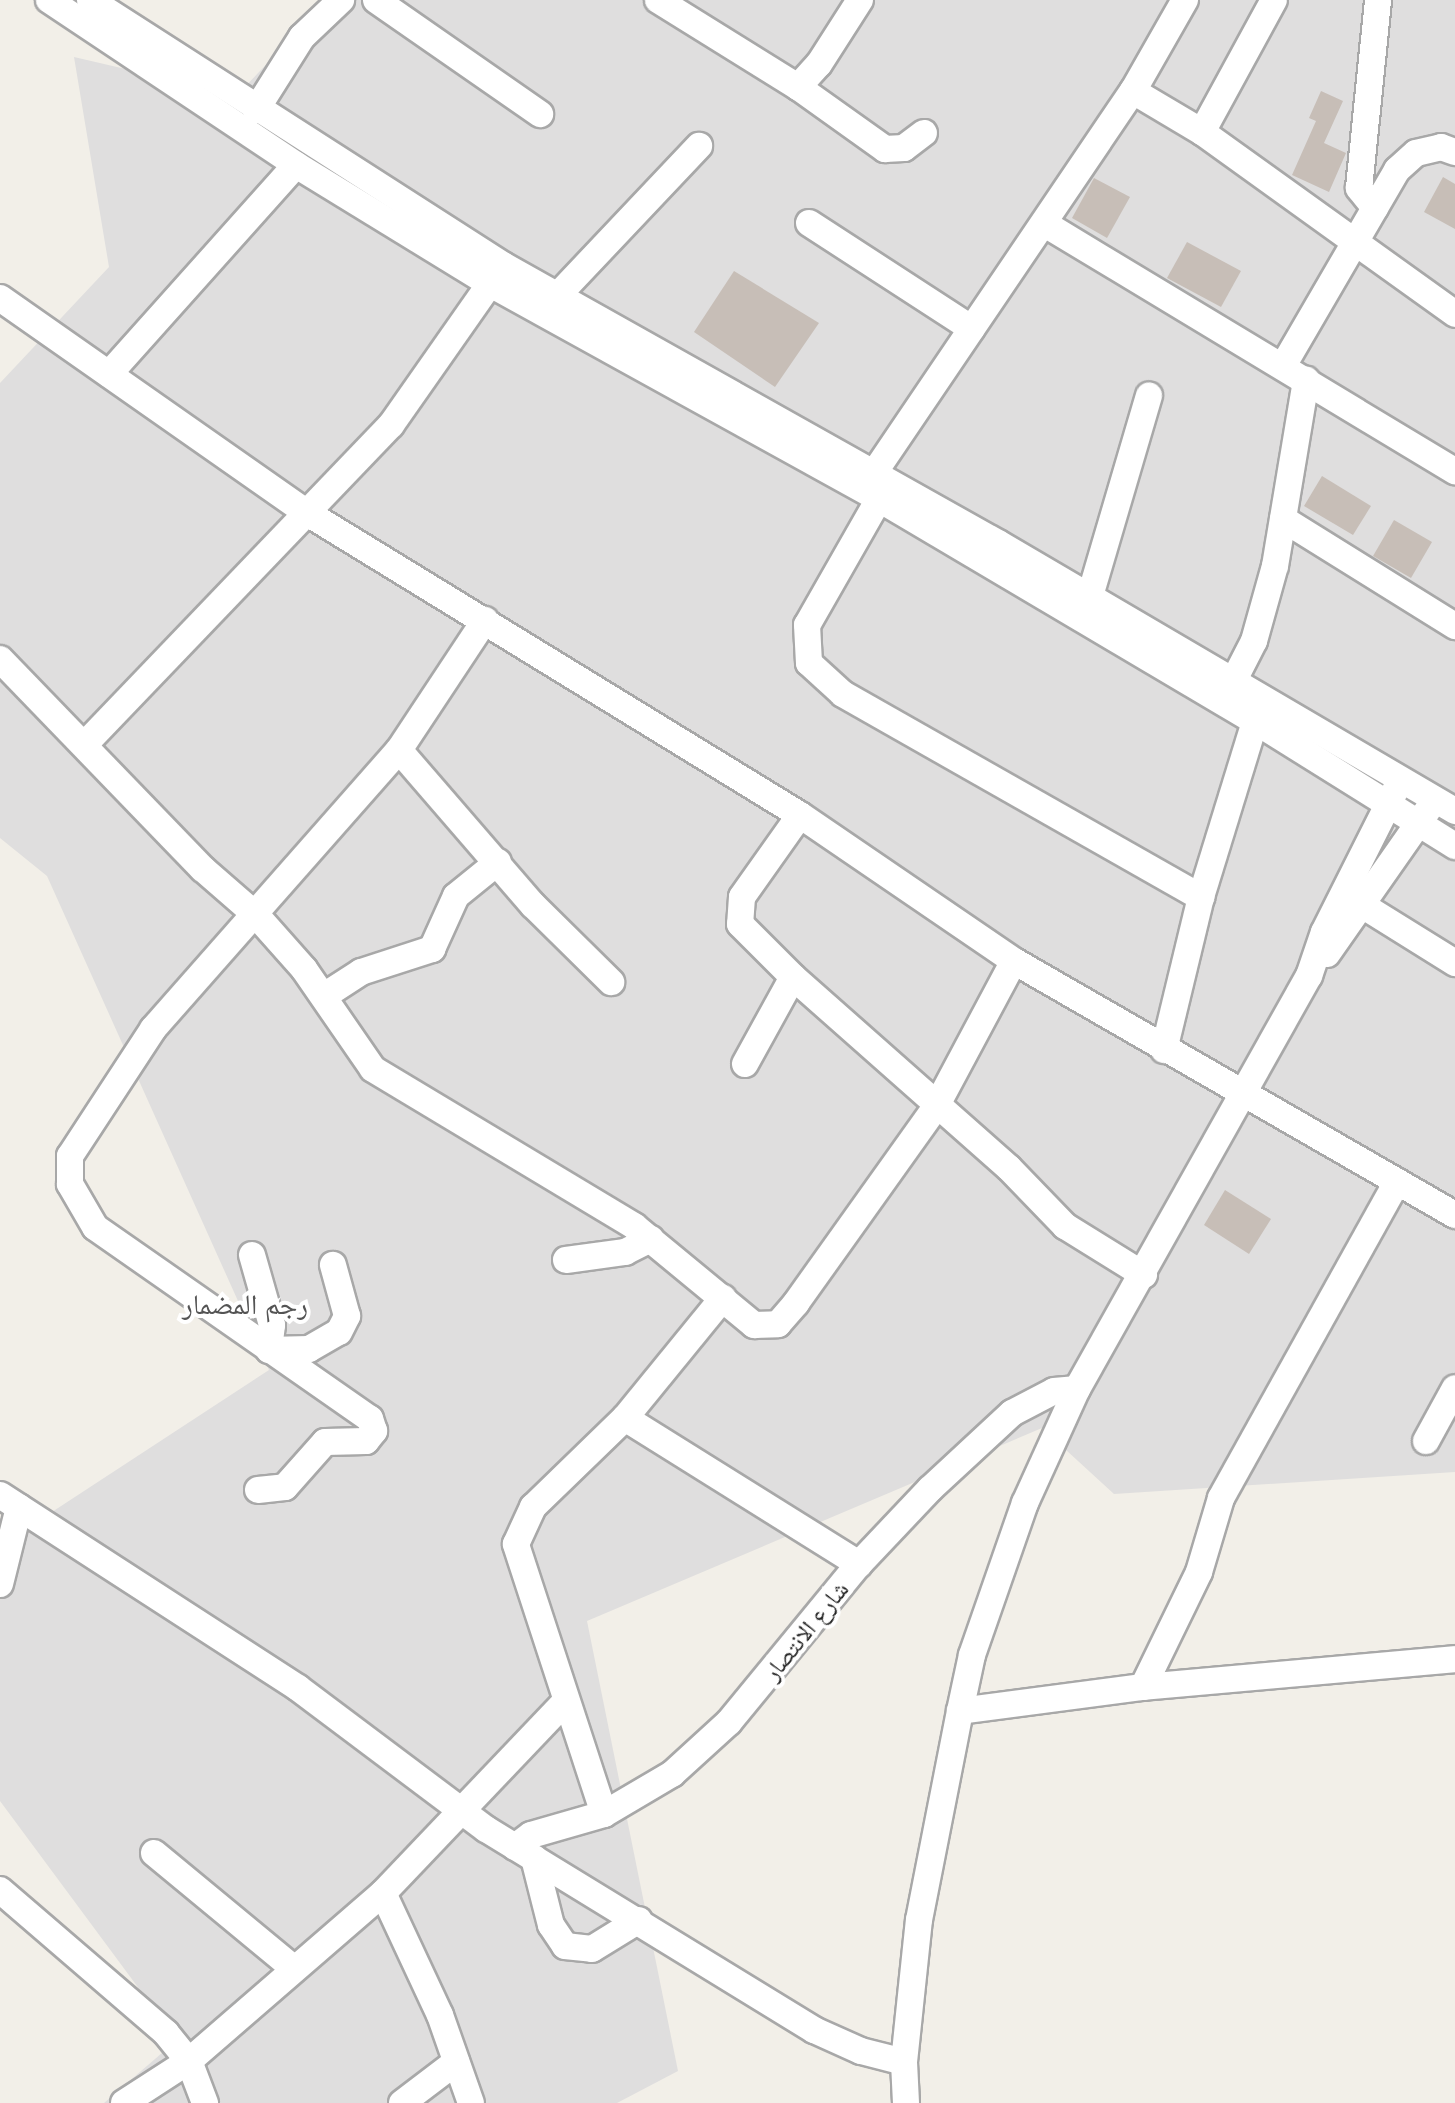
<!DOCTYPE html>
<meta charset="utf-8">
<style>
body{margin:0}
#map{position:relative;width:1455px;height:2103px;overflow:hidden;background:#f2efe8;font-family:"Noto Sans","Noto Naskh Arabic",sans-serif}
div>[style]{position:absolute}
.residential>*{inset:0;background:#dfdede}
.building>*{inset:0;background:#c7beb7}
.roads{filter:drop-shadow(2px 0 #a8a8a8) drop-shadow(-2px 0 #a8a8a8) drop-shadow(0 2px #a8a8a8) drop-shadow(0 -2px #a8a8a8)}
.minor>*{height:26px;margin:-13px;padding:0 13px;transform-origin:13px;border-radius:13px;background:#fff}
span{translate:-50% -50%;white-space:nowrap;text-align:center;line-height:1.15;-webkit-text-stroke:8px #fff;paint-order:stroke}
.street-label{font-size:24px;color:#212121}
.quarter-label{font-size:28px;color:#545454}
</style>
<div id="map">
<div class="residential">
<i style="clip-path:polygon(328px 0,1455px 0,1455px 1472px,1114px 1494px,1042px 1428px,587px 1621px,678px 2071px,617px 2103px,104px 2103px,177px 2040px,0 1801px,0 1546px,269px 1370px,47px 876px,0 838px,0 383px,109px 267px,74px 57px,237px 95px)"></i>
</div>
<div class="building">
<i style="clip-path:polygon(1321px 91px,1343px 101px,1324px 143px,1346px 153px,1329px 192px,1292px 175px,1316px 121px,1309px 118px)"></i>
<i style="clip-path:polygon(1443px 177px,1455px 184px,1455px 229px,1424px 212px)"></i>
<i style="clip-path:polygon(1094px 178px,1130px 197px,1107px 238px,1072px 218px)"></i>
<i style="clip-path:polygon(1187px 242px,1241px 271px,1221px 307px,1167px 278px)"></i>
<i style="clip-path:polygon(734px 271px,819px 323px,775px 387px,694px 332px)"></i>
<i style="clip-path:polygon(1322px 476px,1371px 506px,1353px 535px,1304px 506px)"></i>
<i style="clip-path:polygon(1394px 520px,1432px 542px,1411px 578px,1373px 556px)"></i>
<i style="clip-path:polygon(1225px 1190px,1271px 1219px,1249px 1254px,1204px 1225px)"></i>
</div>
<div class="roads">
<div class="minor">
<i style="left:49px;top:0;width:297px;rotate:33.7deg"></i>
<i style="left:296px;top:165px;width:230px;rotate:31.5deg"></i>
<i style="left:492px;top:285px;width:442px;rotate:28.9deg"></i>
<i style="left:879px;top:499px;width:437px;rotate:30.6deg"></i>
<i style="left:1255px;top:721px;width:236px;rotate:32deg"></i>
<i style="left:90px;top:0;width:491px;rotate:32.7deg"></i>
<i style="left:503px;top:265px;width:568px;rotate:29.32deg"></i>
<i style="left:998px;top:543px;width:530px;rotate:30.39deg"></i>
<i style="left:376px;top:0;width:200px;rotate:34.8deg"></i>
<i style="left:658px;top:0;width:165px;rotate:31.9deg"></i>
<i style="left:798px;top:87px;width:107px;rotate:35.5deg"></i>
<i style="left:885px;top:149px;width:19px;rotate:-3deg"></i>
<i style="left:904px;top:148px;width:25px;rotate:-37deg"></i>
<i style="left:798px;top:87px;width:31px;rotate:-48deg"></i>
<i style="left:819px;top:64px;width:76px;rotate:-57.4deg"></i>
<i style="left:1133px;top:91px;width:80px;rotate:30.7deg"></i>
<i style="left:1202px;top:132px;width:312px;rotate:35.7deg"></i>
<i style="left:256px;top:110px;width:86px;rotate:-57.8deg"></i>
<i style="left:302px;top:37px;width:54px;rotate:-43.5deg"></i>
<i style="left:1202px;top:132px;width:150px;rotate:-61.4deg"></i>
<i style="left:1375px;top:208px;width:26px;rotate:-129deg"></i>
<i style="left:1359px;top:188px;width:189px;rotate:-84.2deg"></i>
<i style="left:809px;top:223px;width:194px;rotate:33deg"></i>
<i style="left:1045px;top:224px;width:479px;rotate:31.1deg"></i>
<i style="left:559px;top:294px;width:204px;rotate:-46.6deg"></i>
<i style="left:0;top:298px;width:377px;rotate:35deg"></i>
<i style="left:309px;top:514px;width:576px;rotate:31.51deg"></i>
<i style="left:800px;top:815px;width:259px;rotate:34.3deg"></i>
<i style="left:1014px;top:961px;width:509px;rotate:29.94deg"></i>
<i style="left:1283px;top:366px;width:227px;rotate:-59.8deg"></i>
<i style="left:1397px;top:170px;width:25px;rotate:-42deg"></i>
<i style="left:1416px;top:153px;width:26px;rotate:-13deg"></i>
<i style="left:1441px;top:147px;width:15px;rotate:20deg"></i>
<i style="left:109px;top:374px;width:280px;rotate:-48.2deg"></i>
<i style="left:874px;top:473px;width:462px;rotate:-55.9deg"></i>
<i style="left:1133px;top:91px;width:105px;rotate:-60.3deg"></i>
<i style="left:879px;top:499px;width:145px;rotate:119.7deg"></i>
<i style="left:807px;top:625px;width:38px;rotate:87deg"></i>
<i style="left:809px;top:663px;width:46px;rotate:42.4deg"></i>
<i style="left:843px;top:694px;width:412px;rotate:29.6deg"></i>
<i style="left:1283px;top:519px;width:203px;rotate:31.9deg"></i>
<i style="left:1090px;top:596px;width:209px;rotate:-73.6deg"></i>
<i style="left:0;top:659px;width:292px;rotate:46deg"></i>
<i style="left:203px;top:869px;width:72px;rotate:41deg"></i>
<i style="left:257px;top:916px;width:71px;rotate:48.4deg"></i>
<i style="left:304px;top:969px;width:121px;rotate:55.4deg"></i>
<i style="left:373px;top:1069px;width:305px;rotate:31deg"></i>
<i style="left:634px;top:1226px;width:156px;rotate:39.5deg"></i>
<i style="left:754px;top:1325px;width:24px;rotate:-2deg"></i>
<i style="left:778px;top:1324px;width:28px;rotate:-49deg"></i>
<i style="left:796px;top:1303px;width:243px;rotate:-54.5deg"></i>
<i style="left:937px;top:1105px;width:163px;rotate:-61.9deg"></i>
<i style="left:1234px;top:680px;width:44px;rotate:-62.9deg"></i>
<i style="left:1254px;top:641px;width:78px;rotate:-74.4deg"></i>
<i style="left:1275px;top:566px;width:189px;rotate:-80.5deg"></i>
<i style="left:85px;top:744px;width:442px;rotate:-46.2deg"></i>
<i style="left:391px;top:425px;width:188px;rotate:-55deg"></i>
<i style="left:399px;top:750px;width:205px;rotate:49.2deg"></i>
<i style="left:533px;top:905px;width:110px;rotate:44.6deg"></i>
<i style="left:800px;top:815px;width:100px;rotate:125.3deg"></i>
<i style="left:742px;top:897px;width:27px;rotate:94deg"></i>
<i style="left:740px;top:924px;width:75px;rotate:45deg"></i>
<i style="left:793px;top:977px;width:288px;rotate:41.5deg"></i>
<i style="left:1009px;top:1168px;width:81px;rotate:46deg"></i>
<i style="left:1065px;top:1226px;width:93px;rotate:31.8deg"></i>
<i style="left:1362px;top:905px;width:110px;rotate:31.9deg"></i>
<i style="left:1327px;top:954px;width:176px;rotate:-55deg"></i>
<i style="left:324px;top:996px;width:44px;rotate:-33deg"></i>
<i style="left:361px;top:972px;width:75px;rotate:-17.9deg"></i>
<i style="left:432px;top:949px;width:58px;rotate:-65.6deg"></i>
<i style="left:456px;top:896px;width:54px;rotate:-39deg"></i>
<i style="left:1164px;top:1050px;width:157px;rotate:-76.4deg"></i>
<i style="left:1201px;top:897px;width:184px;rotate:-72.9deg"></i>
<i style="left:745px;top:1064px;width:99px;rotate:-61.1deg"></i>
<i style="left:252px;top:1255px;width:73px;rotate:74.1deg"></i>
<i style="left:272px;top:1325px;width:25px;rotate:97deg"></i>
<i style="left:269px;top:1350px;width:40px;rotate:-1.4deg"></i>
<i style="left:309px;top:1349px;width:34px;rotate:-30deg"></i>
<i style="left:339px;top:1332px;width:18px;rotate:-63deg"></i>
<i style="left:347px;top:1316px;width:53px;rotate:-105.4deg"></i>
<i style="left:566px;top:1260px;width:60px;rotate:-7.7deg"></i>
<i style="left:625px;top:1252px;width:29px;rotate:-27deg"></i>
<i style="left:625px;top:1418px;width:276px;rotate:32deg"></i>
<i style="left:1426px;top:1441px;width:60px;rotate:-61.3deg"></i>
<i style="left:258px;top:1490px;width:27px;rotate:-6deg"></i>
<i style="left:285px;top:1487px;width:60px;rotate:-48.4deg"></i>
<i style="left:325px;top:1442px;width:41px;rotate:-1.4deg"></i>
<i style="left:366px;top:1441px;width:13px;rotate:-51deg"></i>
<i style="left:374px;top:1431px;width:13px;rotate:-108deg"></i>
<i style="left:370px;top:1419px;width:335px;rotate:-145.1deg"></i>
<i style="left:95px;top:1227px;width:50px;rotate:-120.2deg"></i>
<i style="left:70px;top:1184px;width:28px;rotate:-90deg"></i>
<i style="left:70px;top:1156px;width:152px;rotate:-56.8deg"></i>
<i style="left:153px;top:1029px;width:372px;rotate:-48.6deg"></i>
<i style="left:399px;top:750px;width:156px;rotate:-56.5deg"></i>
<i style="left:0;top:1495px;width:355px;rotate:32.9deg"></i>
<i style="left:298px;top:1688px;width:235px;rotate:36.9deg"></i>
<i style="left:486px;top:1829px;width:385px;rotate:31.5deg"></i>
<i style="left:814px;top:2030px;width:51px;rotate:24.1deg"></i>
<i style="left:861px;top:2051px;width:44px;rotate:14.3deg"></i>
<i style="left:0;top:1584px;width:79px;rotate:-76.1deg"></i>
<i style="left:1143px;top:1687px;width:313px;rotate:-5.1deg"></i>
<i style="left:960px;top:1711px;width:185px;rotate:-7.5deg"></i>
<i style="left:1143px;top:1687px;width:128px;rotate:-64deg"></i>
<i style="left:1199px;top:1572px;width:77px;rotate:-73.4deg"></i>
<i style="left:1221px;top:1498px;width:362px;rotate:-60.9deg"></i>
<i style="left:604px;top:1814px;width:284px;rotate:-108.1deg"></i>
<i style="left:516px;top:1544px;width:41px;rotate:-65.3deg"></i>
<i style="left:533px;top:1507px;width:128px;rotate:-44.1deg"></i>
<i style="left:625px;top:1418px;width:155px;rotate:-50.8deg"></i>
<i style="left:515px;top:1847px;width:20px;rotate:-37deg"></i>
<i style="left:531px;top:1835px;width:76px;rotate:-16deg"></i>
<i style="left:604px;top:1814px;width:79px;rotate:-30.5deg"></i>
<i style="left:672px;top:1774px;width:77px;rotate:-42.4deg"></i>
<i style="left:729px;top:1722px;width:205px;rotate:-50.6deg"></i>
<i style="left:859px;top:1564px;width:103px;rotate:-46.6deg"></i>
<i style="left:930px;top:1489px;width:112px;rotate:-42.8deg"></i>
<i style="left:1012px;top:1413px;width:47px;rotate:-27.6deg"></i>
<i style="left:1054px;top:1391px;width:23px;rotate:-5deg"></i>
<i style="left:154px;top:1853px;width:179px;rotate:39.6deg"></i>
<i style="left:534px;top:1858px;width:69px;rotate:75.8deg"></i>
<i style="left:551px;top:1925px;width:25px;rotate:56deg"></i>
<i style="left:565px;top:1946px;width:27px;rotate:6deg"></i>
<i style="left:592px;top:1949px;width:55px;rotate:-31.7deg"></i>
<i style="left:0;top:1890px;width:219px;rotate:40.7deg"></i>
<i style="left:166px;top:2033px;width:36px;rotate:51deg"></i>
<i style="left:189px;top:2061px;width:45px;rotate:69.1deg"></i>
<i style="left:383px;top:1893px;width:135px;rotate:65deg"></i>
<i style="left:440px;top:2015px;width:93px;rotate:70.6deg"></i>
<i style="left:124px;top:2103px;width:77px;rotate:-32.9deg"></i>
<i style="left:189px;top:2061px;width:257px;rotate:-40.9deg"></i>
<i style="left:383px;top:1893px;width:265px;rotate:-46.4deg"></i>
<i style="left:402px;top:2103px;width:68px;rotate:-37.2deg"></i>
<i style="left:906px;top:2103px;width:41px;rotate:-92.8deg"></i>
<i style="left:904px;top:2062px;width:143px;rotate:-84deg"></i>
<i style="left:919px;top:1920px;width:213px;rotate:-78.9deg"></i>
<i style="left:960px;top:1711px;width:57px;rotate:-77.9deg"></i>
<i style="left:972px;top:1655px;width:161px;rotate:-70.8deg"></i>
<i style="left:1025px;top:1503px;width:125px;rotate:-65.5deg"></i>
<i style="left:1077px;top:1389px;width:474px;rotate:-60.7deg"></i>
<i style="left:1309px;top:976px;width:46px;rotate:-71.2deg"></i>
<i style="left:1324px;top:932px;width:160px;rotate:-63.3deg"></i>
</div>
</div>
<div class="street-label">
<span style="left:805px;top:1630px;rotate:-51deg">شارع الانتصار</span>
</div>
<div class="quarter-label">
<span style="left:245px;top:1303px">رجم المضمار</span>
</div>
</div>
